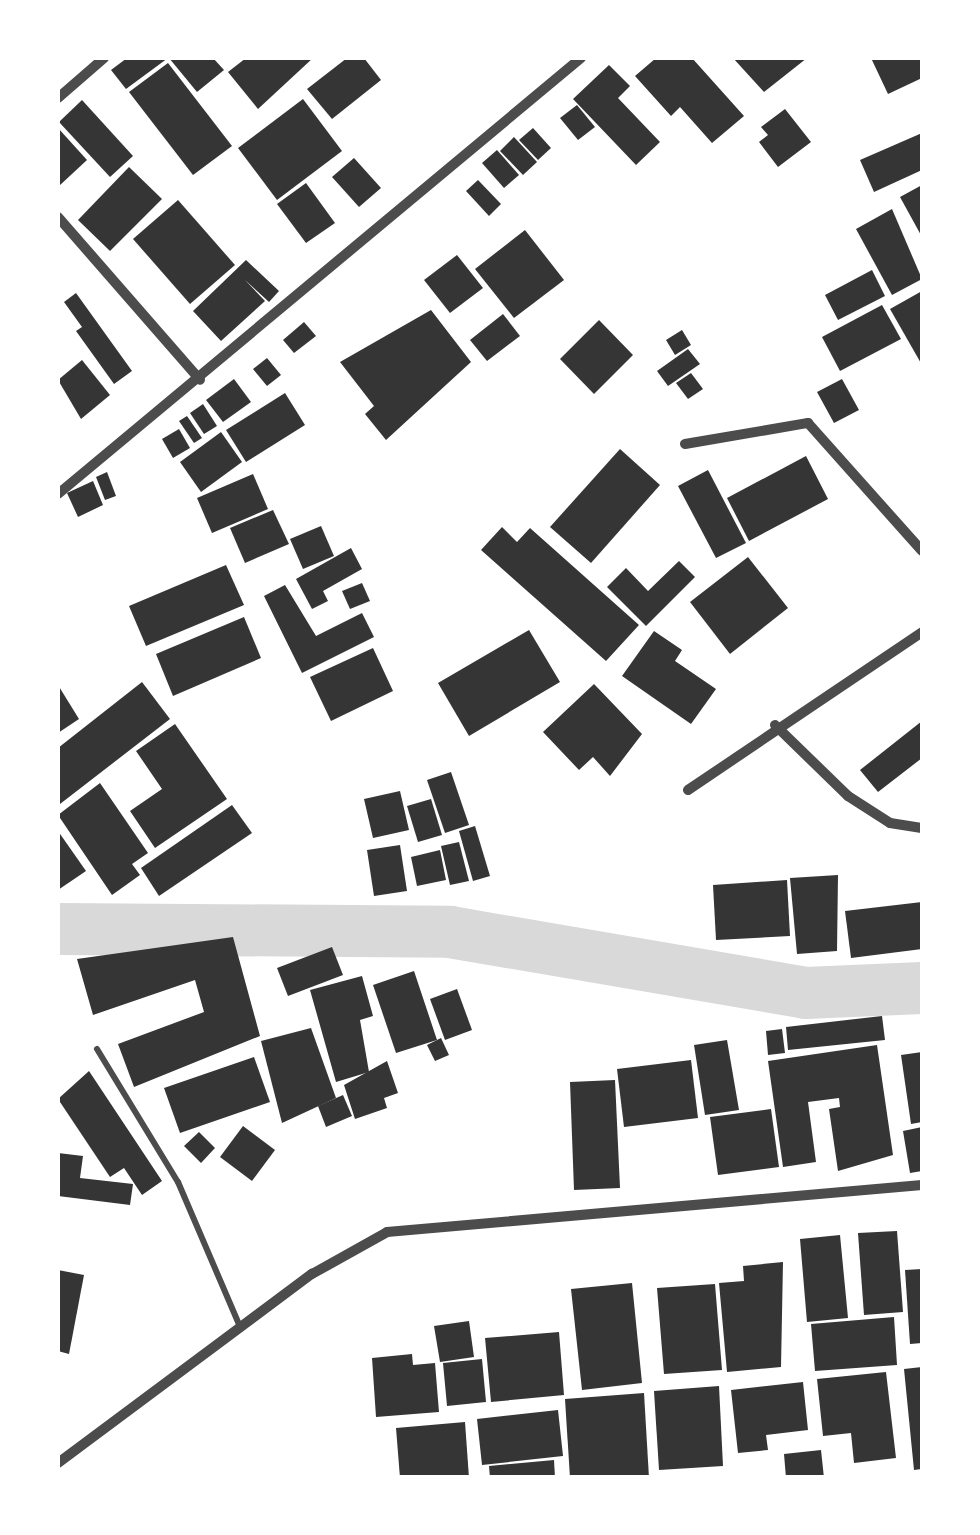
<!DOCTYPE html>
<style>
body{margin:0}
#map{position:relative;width:980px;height:1535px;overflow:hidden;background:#fff;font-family:Lato,sans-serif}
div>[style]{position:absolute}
.river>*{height:52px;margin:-26px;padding:0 26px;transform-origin:26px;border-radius:26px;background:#d9d9d9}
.building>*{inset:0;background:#353535}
.service>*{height:6px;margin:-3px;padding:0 3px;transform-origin:3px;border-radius:3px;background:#4c4c4c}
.minor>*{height:10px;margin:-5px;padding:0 5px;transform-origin:5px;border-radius:5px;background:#4c4c4c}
span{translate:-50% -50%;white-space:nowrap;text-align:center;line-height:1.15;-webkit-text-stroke:8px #fff;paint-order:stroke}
.frame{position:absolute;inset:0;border:60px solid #fff;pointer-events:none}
</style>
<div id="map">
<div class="river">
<i style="left:58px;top:929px;width:392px;rotate:0.4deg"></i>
<i style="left:450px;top:932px;width:361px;rotate:9.7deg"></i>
<i style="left:806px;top:993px;width:116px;rotate:-2.5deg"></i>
</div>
<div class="building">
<i style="clip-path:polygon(127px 58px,168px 58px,126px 89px,111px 70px)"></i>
<i style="clip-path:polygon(169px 58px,213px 58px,224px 70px,197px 92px)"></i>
<i style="clip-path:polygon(246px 58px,313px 58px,258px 109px,228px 72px)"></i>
<i style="clip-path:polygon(347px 58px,364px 58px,381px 80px,332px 119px,307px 89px)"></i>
<i style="clip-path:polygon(656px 58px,692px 58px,744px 116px,712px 143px,680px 107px,671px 116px,635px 76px)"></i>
<i style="clip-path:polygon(733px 58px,807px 58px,764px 92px)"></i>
<i style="clip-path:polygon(871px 58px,922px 58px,922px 78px,888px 94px)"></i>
<i style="clip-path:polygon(168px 63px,232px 146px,193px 175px,129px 92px)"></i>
<i style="clip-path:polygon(609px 65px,630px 86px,618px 98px,660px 142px,636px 165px,573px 99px)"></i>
<i style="clip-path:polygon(303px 99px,342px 151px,277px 200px,238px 148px)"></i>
<i style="clip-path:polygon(82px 100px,133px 156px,110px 177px,59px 122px)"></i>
<i style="clip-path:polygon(577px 105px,595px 127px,578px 140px,560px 118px)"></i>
<i style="clip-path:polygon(785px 109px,811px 142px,778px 167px,759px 142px,768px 135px,761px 127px)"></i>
<i style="clip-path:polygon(58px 128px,87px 160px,59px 186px,58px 184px)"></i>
<i style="clip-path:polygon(533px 128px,551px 148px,538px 160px,519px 140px)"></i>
<i style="clip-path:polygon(922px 133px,922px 170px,874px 192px,860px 160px)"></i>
<i style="clip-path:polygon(514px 137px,537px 162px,523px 175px,500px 151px)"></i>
<i style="clip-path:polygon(497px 150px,519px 175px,504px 188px,482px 163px)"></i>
<i style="clip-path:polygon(354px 158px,381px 188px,359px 207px,332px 177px)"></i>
<i style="clip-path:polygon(129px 167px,162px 199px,110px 251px,78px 220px)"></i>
<i style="clip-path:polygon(478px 180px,501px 204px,489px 216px,466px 191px)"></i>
<i style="clip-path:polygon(306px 183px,335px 223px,306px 243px,277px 204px)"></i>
<i style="clip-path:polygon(922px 185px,922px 237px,900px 197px)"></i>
<i style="clip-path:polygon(178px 200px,235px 265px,190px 304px,133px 239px)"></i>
<i style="clip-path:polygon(892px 209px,922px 279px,892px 295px,856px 229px)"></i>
<i style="clip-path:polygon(525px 230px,564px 280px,514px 318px,475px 269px)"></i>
<i style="clip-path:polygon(457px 255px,483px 288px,450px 313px,424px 280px)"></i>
<i style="clip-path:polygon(246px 260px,279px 291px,269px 302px,245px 280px,265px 301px,221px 341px,193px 311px)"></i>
<i style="clip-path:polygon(872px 270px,885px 296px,838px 320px,825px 295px)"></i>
<i style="clip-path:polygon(922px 291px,922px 365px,890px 309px)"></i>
<i style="clip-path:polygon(76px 293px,132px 371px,114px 384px,76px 331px,82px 327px,64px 302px)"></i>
<i style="clip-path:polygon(882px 305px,901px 339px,840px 371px,822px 337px)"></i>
<i style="clip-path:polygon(431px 310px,471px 362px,386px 440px,365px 414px,374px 406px,340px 362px)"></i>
<i style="clip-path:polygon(503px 314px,520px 336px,487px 361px,470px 340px)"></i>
<i style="clip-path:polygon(599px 320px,633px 355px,594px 394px,560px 359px)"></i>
<i style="clip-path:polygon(304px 322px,316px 336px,294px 353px,283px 340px)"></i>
<i style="clip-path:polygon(682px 330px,691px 345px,675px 355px,666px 340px)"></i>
<i style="clip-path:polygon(688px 349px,700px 364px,668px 386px,657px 371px)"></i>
<i style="clip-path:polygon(267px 358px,281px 375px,267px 386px,253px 369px)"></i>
<i style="clip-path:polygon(82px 360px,110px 395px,81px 419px,58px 380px)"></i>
<i style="clip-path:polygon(691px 373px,703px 389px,688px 399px,676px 383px)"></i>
<i style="clip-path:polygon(234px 379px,251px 402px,223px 422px,206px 400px)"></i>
<i style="clip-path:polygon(842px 379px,859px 410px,834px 423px,817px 392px)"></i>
<i style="clip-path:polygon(285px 393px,305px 425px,246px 462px,226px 430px)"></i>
<i style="clip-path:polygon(203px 404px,217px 426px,204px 434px,190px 413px)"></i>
<i style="clip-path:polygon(187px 416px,202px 438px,194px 443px,179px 421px)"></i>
<i style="clip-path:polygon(179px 429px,190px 448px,173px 458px,162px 439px)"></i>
<i style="clip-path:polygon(221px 432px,242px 462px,201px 492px,180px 462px)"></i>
<i style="clip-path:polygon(620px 449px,660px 485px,591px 563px,550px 527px)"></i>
<i style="clip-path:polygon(806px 456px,828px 499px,749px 541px,727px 498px)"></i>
<i style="clip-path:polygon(708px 470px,746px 543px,716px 558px,678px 486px)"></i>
<i style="clip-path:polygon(107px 472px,116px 496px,105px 500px,96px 477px)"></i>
<i style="clip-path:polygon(253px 474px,268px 509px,212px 533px,197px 498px)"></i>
<i style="clip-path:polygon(93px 481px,103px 505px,78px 517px,67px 493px)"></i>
<i style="clip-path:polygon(273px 510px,289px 544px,245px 563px,230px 528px)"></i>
<i style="clip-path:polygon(321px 526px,334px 556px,303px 569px,290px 539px)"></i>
<i style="clip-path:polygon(502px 527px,517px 542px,530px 528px,639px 625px,606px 661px,481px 550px)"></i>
<i style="clip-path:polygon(351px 548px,362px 569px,323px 591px,328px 601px,312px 609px,296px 579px)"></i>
<i style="clip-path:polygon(748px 557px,788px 608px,730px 654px,690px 602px)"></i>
<i style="clip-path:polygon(679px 561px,695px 577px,646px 626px,607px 587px,626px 568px,648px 591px)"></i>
<i style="clip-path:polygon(226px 565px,244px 605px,146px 646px,129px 606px)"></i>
<i style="clip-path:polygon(362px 583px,370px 601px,350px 609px,342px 591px)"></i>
<i style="clip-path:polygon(285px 585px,316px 636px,362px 613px,374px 637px,302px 673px,264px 596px)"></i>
<i style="clip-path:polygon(244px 617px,261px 658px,173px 696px,156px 654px)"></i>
<i style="clip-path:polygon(529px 630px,560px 682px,469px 736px,438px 683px)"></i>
<i style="clip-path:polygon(654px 631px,682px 650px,675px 661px,716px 689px,691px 724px,622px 676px)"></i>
<i style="clip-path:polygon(373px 648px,393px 691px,331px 721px,310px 677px)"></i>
<i style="clip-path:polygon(142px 682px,170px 719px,60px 804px,58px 748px)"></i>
<i style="clip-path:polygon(594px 684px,642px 734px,610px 776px,593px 757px,579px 770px,543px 732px)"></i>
<i style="clip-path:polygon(58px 685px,79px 719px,58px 733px)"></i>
<i style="clip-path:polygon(922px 721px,922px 758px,878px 792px,860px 770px)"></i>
<i style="clip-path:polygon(175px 724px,227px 799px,155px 848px,130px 811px,162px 789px,136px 751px)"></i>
<i style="clip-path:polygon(451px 772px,469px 825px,445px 833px,427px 780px)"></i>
<i style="clip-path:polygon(100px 783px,148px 853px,132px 864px,140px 875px,112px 895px,58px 815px)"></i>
<i style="clip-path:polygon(400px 791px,409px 830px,373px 838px,364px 799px)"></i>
<i style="clip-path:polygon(431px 799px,442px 835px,418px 842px,407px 806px)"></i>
<i style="clip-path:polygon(232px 805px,252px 833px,159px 896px,141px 868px)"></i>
<i style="clip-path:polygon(475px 826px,490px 876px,473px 881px,459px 831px)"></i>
<i style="clip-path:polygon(58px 831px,86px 871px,58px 890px)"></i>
<i style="clip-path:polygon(459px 842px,469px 881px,450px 885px,441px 846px)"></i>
<i style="clip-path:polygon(400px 845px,407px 891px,374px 896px,367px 850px)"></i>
<i style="clip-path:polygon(440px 850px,446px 880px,417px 886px,411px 857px)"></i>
<i style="clip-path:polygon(838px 875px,837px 951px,797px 954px,790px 878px)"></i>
<i style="clip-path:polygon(787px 880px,790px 936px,716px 940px,713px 885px)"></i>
<i style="clip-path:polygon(922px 902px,922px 949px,851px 958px,845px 911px)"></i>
<i style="clip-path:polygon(233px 937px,260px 1036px,134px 1087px,118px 1044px,204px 1012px,195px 980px,93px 1015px,77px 959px)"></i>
<i style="clip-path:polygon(332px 947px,343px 975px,288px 996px,277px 968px)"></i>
<i style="clip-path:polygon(414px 971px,437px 1040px,396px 1053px,373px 985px)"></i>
<i style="clip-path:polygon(362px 976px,373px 1016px,360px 1020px,369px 1072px,336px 1082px,310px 990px)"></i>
<i style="clip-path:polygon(457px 989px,472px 1030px,445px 1040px,430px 999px)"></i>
<i style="clip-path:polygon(882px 1016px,885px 1040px,788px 1050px,786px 1027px)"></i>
<i style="clip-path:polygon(311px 1028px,336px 1098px,282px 1123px,261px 1041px)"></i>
<i style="clip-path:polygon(782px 1029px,785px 1053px,768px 1055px,766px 1031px)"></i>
<i style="clip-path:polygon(441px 1038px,449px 1055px,435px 1061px,427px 1045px)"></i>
<i style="clip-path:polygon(727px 1040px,739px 1110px,705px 1115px,694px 1045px)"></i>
<i style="clip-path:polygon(877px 1045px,893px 1155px,838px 1171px,829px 1109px,840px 1107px,839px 1098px,808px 1102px,816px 1162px,783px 1167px,768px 1061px)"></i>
<i style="clip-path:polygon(922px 1052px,922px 1122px,911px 1124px,901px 1055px)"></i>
<i style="clip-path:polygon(254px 1057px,270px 1102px,180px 1133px,164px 1088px)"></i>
<i style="clip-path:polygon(691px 1060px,698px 1118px,624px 1127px,617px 1069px)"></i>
<i style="clip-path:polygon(387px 1061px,398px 1093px,384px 1098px,387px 1108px,355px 1119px,344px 1085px)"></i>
<i style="clip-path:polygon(89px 1071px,162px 1181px,142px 1195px,124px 1168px,110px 1177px,58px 1099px)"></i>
<i style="clip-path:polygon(615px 1080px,620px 1188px,574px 1190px,570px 1082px)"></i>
<i style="clip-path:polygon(343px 1095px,352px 1116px,326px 1127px,318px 1106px)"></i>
<i style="clip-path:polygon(771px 1109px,779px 1167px,718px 1175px,710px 1117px)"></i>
<i style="clip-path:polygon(243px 1126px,275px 1150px,252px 1181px,220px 1157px)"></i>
<i style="clip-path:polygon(922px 1127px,922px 1171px,910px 1173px,903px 1131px)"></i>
<i style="clip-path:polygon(199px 1132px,215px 1148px,201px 1163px,184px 1146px)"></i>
<i style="clip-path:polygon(58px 1153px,83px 1156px,80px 1178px,133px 1184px,130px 1205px,58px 1196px)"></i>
<i style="clip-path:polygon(897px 1231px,903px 1312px,864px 1315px,858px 1233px)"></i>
<i style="clip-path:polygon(840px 1235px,848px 1318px,807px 1322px,800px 1239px)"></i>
<i style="clip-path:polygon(783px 1262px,781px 1367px,727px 1372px,719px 1283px,744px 1281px,743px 1266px)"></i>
<i style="clip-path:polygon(922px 1269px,922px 1343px,910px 1344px,905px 1270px)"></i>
<i style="clip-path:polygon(58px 1270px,84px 1275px,69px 1354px,58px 1351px)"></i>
<i style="clip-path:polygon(632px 1283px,642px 1383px,582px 1390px,571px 1289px)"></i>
<i style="clip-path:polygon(715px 1284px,722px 1370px,664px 1374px,657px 1288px)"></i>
<i style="clip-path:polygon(894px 1317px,897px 1365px,815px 1371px,811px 1324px)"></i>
<i style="clip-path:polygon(469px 1321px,474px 1357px,440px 1362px,434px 1326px)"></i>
<i style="clip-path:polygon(559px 1332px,564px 1395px,491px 1402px,485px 1338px)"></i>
<i style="clip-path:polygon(412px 1354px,413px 1365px,435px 1363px,439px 1412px,376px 1417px,372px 1358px)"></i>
<i style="clip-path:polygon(482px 1359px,486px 1402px,447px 1406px,443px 1363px)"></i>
<i style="clip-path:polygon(922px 1367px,922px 1469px,914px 1470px,904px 1369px)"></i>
<i style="clip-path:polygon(886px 1372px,896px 1458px,854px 1463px,851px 1433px,823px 1436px,817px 1379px)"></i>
<i style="clip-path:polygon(803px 1382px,808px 1430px,766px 1435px,768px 1450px,738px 1453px,731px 1390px)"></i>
<i style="clip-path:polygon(719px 1386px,723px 1466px,659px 1470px,654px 1391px)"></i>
<i style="clip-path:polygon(644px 1393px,649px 1478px,570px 1478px,565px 1399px)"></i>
<i style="clip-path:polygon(558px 1410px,563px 1456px,482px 1465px,477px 1419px)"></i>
<i style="clip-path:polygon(465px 1422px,469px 1478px,400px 1478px,396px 1428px)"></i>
<i style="clip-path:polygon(821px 1450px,824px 1478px,786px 1478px,784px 1454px)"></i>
<i style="clip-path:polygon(554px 1460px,555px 1478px,490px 1478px,489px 1466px)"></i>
</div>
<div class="service">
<i style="left:97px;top:1049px;width:156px;rotate:58.7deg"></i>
<i style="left:178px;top:1182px;width:158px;rotate:66.8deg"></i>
</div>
<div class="minor">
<i style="left:58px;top:98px;width:61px;rotate:-41deg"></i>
<i style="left:58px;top:217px;width:216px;rotate:48.9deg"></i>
<i style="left:685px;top:444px;width:125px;rotate:-9.7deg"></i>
<i style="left:808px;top:423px;width:171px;rotate:48.3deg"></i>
<i style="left:58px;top:494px;width:681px;rotate:-39.82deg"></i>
<i style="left:775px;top:725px;width:102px;rotate:44.2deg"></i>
<i style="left:848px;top:796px;width:50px;rotate:32.7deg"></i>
<i style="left:890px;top:823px;width:32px;rotate:9deg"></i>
<i style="left:688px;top:790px;width:282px;rotate:-34deg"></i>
<i style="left:58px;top:1463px;width:317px;rotate:-36.7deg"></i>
<i style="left:312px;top:1274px;width:86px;rotate:-29.2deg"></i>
<i style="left:387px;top:1232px;width:537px;rotate:-5.02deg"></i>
</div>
<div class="frame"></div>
</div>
